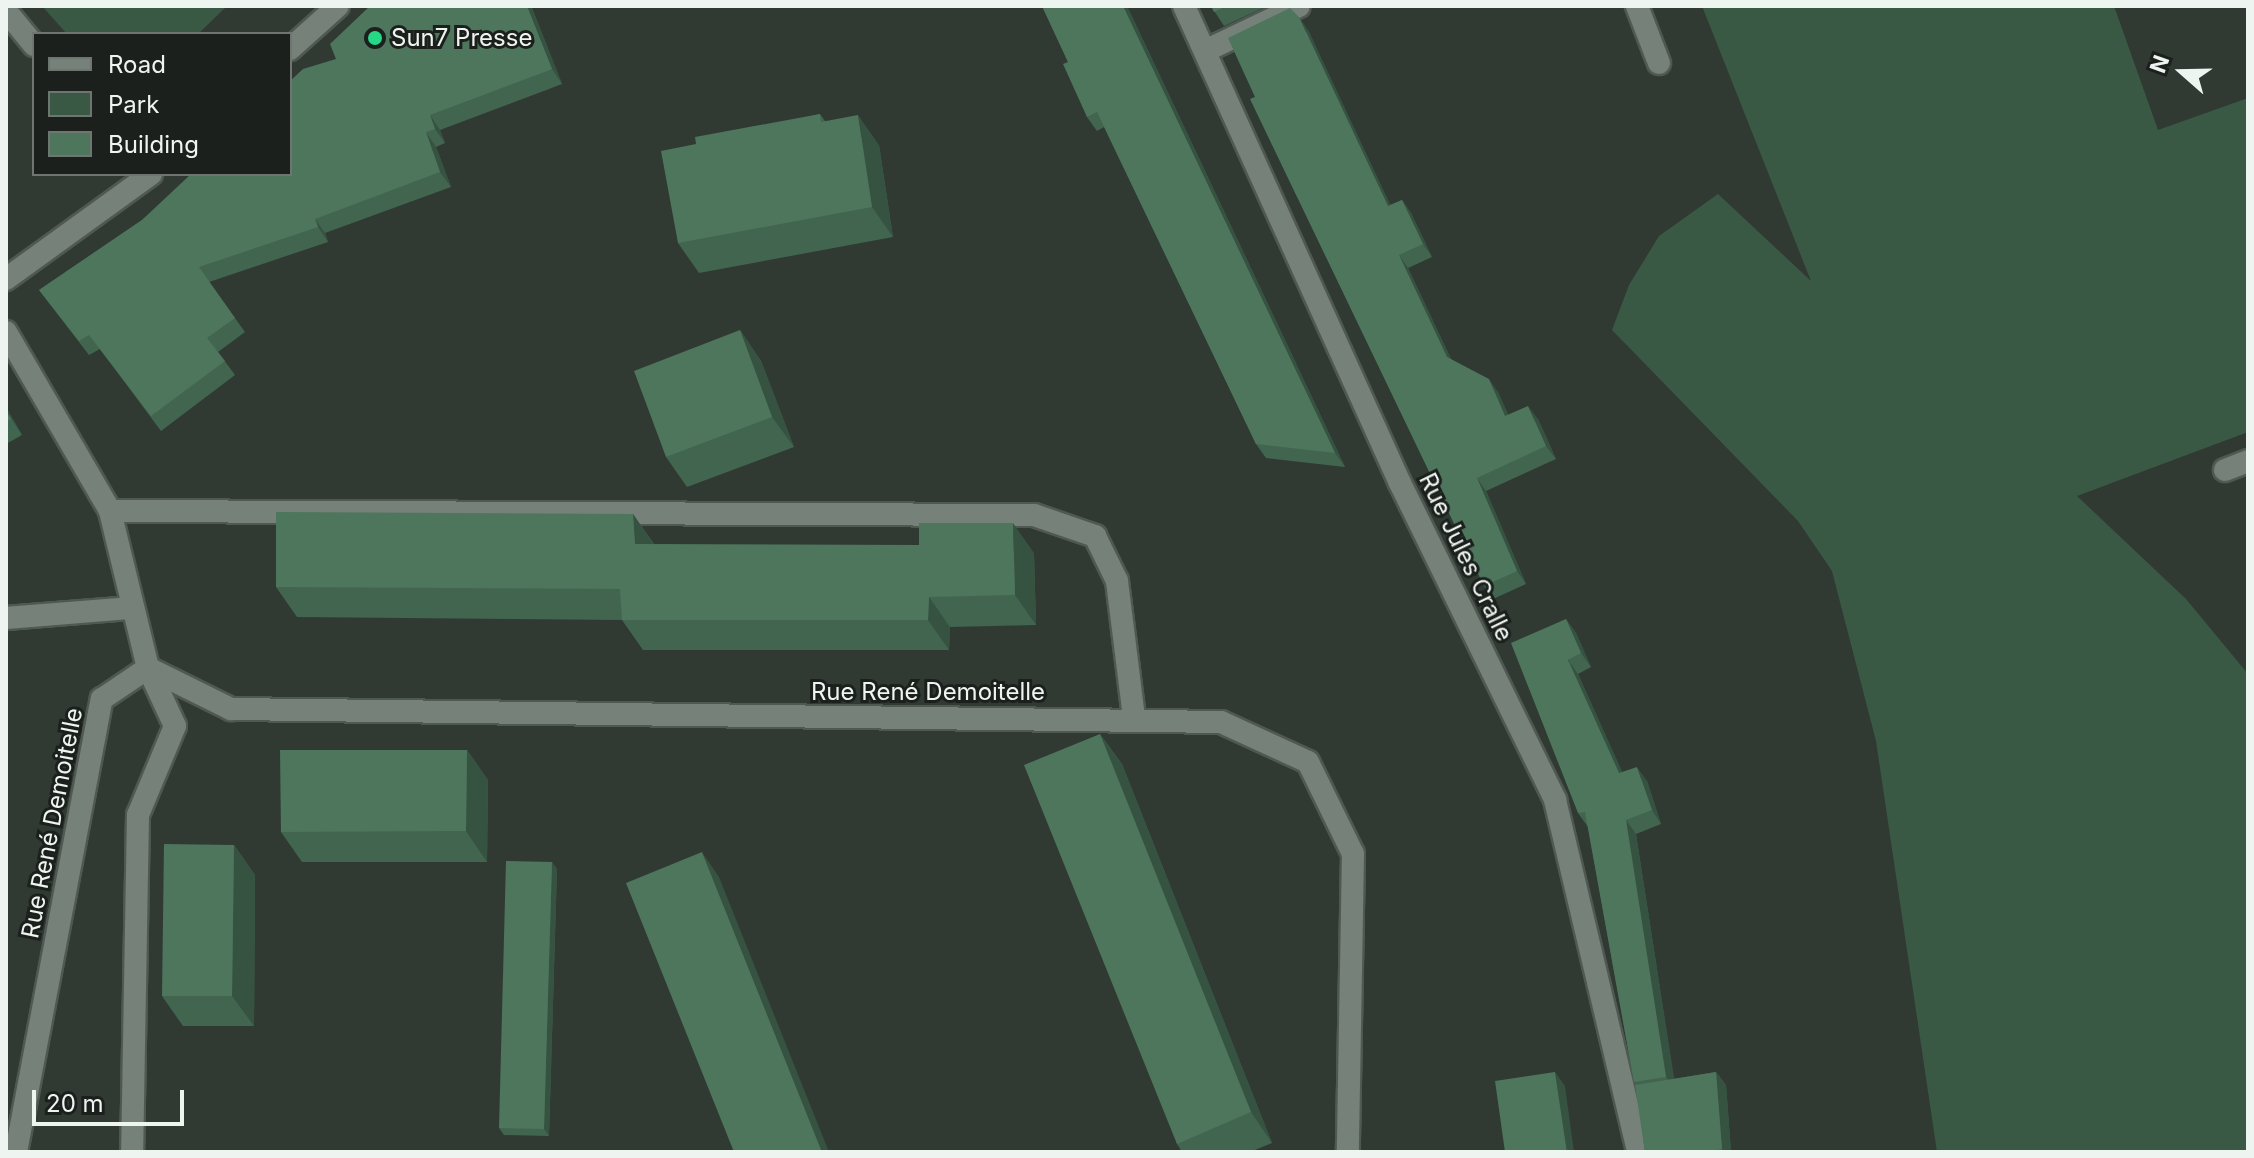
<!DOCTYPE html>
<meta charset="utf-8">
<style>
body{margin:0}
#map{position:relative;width:2254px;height:1158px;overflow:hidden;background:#303a33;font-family:Inter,sans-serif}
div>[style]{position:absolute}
.green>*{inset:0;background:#395945}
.roads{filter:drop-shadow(2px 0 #505852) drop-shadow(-2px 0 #505852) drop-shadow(0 2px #505852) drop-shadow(0 -2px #505852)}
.service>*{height:22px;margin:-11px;padding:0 11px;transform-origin:11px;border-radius:11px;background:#76817a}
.minor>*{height:22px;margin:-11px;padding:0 11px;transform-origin:11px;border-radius:11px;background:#76817a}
.tertiary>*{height:22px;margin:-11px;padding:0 11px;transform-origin:11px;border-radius:11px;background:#76817a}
.wall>*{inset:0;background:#426550}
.shaded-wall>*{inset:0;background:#365341}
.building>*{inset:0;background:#4d765d}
.dots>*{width:22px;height:22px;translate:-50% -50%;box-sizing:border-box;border:4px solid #1b201d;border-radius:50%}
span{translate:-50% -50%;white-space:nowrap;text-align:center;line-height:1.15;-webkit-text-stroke:6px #1b201d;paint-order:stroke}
.poi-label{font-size:24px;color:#eef4f0}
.left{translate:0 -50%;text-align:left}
.street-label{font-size:24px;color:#eef4f0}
.frame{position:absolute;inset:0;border:8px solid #eef4f0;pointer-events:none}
.legend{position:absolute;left:32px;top:32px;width:260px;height:144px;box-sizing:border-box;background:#1b201d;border:2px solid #6f7571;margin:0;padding:10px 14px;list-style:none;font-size:24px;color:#eef4f0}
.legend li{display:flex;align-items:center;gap:16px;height:40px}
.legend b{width:40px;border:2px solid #6f7571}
.north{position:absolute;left:2142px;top:32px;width:80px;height:80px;-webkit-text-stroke:6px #1b201d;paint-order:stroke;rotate:290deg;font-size:22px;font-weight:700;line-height:32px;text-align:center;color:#eef4f0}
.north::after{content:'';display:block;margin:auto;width:28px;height:36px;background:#eef4f0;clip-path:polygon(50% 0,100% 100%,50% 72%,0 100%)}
.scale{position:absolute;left:32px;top:1090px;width:152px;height:36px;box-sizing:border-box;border:4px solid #eef4f0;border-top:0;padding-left:10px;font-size:24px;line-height:28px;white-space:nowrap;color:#eef4f0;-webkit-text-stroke:6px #1b201d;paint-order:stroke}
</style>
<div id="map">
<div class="green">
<i style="clip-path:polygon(42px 6px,227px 6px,198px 34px,67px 34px)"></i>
<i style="clip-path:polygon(1702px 6px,2114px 6px,2158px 130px,2248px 98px,2248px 432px,2077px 496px,2186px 599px,2248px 674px,2248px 1152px,1937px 1152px,1876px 741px,1832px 571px,1798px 521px,1612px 330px,1629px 285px,1659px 236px,1718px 194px,1811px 281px)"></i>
</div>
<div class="roads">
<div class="service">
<i style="left:1637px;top:6px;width:61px;rotate:68.9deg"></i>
<i style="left:1205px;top:51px;width:104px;rotate:-25.6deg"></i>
<i style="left:2225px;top:470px;width:25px;rotate:-21deg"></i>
<i style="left:110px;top:511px;width:924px;rotate:0.25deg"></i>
<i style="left:1034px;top:515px;width:65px;rotate:19deg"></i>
<i style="left:1095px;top:536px;width:50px;rotate:63.9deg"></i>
<i style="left:1117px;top:581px;width:138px;rotate:82.9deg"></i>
<i style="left:6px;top:618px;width:125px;rotate:-4.6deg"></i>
</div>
<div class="minor">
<i style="left:6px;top:11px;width:44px;rotate:50.5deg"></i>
<i style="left:290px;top:49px;width:64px;rotate:-41.9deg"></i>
<i style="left:6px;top:279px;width:179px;rotate:-35.9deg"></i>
<i style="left:6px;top:332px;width:207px;rotate:59.8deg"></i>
<i style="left:110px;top:511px;width:162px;rotate:76.4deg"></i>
<i style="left:148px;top:668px;width:93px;rotate:26.3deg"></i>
<i style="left:231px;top:709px;width:990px;rotate:0.75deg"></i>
<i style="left:1221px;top:722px;width:96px;rotate:24.7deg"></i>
<i style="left:1308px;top:762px;width:102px;rotate:63.9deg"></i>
<i style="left:1353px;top:854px;width:298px;rotate:91deg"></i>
<i style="left:16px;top:1152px;width:461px;rotate:-79.3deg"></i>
<i style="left:102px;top:699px;width:55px;rotate:-34deg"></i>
<i style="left:148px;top:668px;width:64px;rotate:65deg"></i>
<i style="left:175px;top:726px;width:96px;rotate:112.6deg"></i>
<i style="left:138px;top:815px;width:337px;rotate:91deg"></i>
</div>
<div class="tertiary">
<i style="left:1184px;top:6px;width:524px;rotate:65.64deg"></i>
<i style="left:1400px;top:483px;width:353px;rotate:63.9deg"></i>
<i style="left:1555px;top:800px;width:362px;rotate:76.7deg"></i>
</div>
</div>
<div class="wall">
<i style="clip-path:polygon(370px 6px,536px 6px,532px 8px,562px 84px,440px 130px,445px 143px,436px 147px,451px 187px,325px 233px,328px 242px,209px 282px,245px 332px,218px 352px,235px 375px,161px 431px,100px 349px,89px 355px,39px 290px,142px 220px,336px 59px)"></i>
<i style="clip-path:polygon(1042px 6px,1127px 6px,1345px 467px,1266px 458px,1256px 444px,1104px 127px,1097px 131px,1087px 117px,1068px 62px)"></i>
<i style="clip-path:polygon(1211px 6px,1267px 6px,1224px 26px)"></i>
<i style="clip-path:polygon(1308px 30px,1390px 205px,1402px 200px,1411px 213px,1432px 257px,1408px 268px,1451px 359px,1498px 392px,1508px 415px,1538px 419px,1556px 459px,1486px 491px,1526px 584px,1493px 599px,1484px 586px,1255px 97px)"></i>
<i style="clip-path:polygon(820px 114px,825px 121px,879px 145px,893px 237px,699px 273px,678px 243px,696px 144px)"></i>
<i style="clip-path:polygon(740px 330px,761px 361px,794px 447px,687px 487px,666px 457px)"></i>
<i style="clip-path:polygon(6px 407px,22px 435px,6px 444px)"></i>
<i style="clip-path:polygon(633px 514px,654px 544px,1034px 553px,1036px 625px,950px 627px,949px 650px,643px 650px,622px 620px,297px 617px,276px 587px)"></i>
<i style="clip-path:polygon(1566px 619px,1576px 633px,1591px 667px,1578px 674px,1622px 772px,1647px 781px,1661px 824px,1636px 834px,1674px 1079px,1716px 1072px,1726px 1085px,1731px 1152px,1645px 1152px,1636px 1085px,1634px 1082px,1588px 827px,1578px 813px)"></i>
<i style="clip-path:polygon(1100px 734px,1122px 764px,1272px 1143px,1250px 1152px,1182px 1152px,1177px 1144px)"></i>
<i style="clip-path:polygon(467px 750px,488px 780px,487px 862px,302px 862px,281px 832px)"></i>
<i style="clip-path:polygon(234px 845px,255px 875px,254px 1026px,183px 1026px,162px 996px)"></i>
<i style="clip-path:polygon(552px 862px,557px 869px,549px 1136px,504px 1135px,499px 1128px)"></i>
</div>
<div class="shaded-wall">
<i style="clip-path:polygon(527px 6px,531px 6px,532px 8px,562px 84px,552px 69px)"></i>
<i style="clip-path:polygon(1123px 6px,1127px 6px,1345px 467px,1335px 453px)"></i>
<i style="clip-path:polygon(1299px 17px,1308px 30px,1397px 219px,1388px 206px)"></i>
<i style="clip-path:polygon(430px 115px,440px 130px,445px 143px,435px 129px)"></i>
<i style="clip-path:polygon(858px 115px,879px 145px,893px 237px,872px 207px)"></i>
<i style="clip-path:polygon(426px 132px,436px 147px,451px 187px,440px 172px)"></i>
<i style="clip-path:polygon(1402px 200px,1411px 213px,1432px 257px,1423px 244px)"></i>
<i style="clip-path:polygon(315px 219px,325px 233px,328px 242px,318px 227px)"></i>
<i style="clip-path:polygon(1399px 255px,1408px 268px,1456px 370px,1447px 357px)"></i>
<i style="clip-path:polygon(740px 330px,761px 361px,794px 447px,772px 417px)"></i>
<i style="clip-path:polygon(1489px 379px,1498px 392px,1515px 429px,1505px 416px)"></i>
<i style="clip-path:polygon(1528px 406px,1538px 419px,1556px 459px,1546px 446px)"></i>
<i style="clip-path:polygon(6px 407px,22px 435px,6px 411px)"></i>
<i style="clip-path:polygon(1477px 478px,1486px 491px,1526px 584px,1517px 571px)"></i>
<i style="clip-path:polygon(633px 514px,654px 545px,635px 544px)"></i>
<i style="clip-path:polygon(1013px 523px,1034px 553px,1036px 625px,1015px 595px)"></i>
<i style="clip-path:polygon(929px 597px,950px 627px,949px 650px,928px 620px)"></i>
<i style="clip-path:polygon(1566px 619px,1576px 633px,1591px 667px,1581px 653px)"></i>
<i style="clip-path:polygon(1568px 660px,1578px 674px,1629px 787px,1619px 773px)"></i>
<i style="clip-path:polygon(1100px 734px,1122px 764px,1272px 1143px,1251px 1112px)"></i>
<i style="clip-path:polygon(467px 750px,488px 780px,487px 862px,466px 831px)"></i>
<i style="clip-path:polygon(1637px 767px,1647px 781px,1661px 824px,1652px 810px)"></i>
<i style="clip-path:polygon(1626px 820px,1636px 834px,1676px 1091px,1666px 1077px)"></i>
<i style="clip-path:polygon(234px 845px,255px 875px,254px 1026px,232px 996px)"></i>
<i style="clip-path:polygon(702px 852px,719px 877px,829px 1152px,822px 1152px)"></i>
<i style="clip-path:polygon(552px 862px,557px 869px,549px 1136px,544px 1129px)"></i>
<i style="clip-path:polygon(1555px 1072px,1565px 1086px,1574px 1152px,1567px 1152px)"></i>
<i style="clip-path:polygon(1716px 1072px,1726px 1085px,1731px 1152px,1724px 1152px,1722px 1149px)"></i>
</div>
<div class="building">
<i style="clip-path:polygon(370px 6px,527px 6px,552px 69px,430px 115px,435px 129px,426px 132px,440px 172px,315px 219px,318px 227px,199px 267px,235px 318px,207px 338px,225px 361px,151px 416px,89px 335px,79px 341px,39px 290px,142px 220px,191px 174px,290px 174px,290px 81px,303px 69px,336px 59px,330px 44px)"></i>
<i style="clip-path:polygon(1042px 6px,1123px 6px,1335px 453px,1256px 444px,1097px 112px,1087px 117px,1063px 64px,1068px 62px)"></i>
<i style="clip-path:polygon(1211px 6px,1227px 6px,1214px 12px)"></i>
<i style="clip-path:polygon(1290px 8px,1299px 17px,1388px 206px,1402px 200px,1423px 244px,1399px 255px,1447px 357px,1489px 379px,1505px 416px,1528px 406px,1546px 446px,1477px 478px,1517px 571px,1484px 586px,1250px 99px,1255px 97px,1228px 38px)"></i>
<i style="clip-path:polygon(820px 114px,821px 122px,858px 115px,872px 207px,678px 243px,661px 151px,696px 144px,695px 137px)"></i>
<i style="clip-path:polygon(740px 330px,772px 417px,666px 457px,634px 371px)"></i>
<i style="clip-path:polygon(6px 411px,11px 419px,6px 422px)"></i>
<i style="clip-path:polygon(276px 512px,633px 514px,635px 544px,919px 545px,919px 523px,1013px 523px,1015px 595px,929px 597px,928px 620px,622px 620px,620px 589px,276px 587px)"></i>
<i style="clip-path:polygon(1566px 619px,1581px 653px,1568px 660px,1619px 773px,1637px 767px,1652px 810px,1626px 820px,1666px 1077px,1634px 1082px,1585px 812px,1578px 813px,1511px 643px)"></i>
<i style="clip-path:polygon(1100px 734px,1251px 1112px,1177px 1144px,1024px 765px)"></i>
<i style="clip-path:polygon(280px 750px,467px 750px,466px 831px,281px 832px)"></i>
<i style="clip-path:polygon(164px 844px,234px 845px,232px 996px,162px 996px)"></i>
<i style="clip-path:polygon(702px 852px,822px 1152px,734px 1152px,626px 883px)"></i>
<i style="clip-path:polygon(506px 861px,552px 862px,544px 1129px,499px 1128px)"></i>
<i style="clip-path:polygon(1555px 1072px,1567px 1152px,1505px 1152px,1495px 1081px)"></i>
<i style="clip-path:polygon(1716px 1072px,1722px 1149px,1708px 1152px,1645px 1152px,1635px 1085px)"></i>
</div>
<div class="dots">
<i style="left:375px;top:38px;background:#24d886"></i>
</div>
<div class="poi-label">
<span class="left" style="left:391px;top:38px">Sun7 Presse</span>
</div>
<div class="street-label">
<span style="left:1466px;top:557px;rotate:64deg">Rue Jules Cralle</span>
<span style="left:928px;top:692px">Rue René Demoitelle</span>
<span style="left:52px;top:823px;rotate:-79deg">Rue René Demoitelle</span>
</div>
<div class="frame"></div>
<ul class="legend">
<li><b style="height:10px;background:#76817a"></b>Road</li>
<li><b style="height:22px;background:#395945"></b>Park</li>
<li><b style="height:22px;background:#4d765d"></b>Building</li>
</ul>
<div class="north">N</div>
<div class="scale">20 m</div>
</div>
